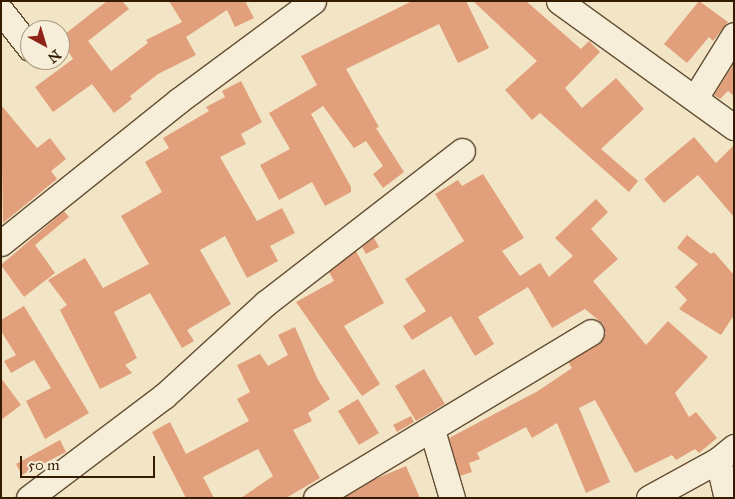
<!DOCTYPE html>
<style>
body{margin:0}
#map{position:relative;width:735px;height:499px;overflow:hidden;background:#f2e5c6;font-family:"IM FELL Great Primer",serif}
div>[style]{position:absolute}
.building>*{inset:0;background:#e29f7b}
.roads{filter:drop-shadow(1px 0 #644e32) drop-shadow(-1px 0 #644e32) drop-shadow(0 1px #644e32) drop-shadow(0 -1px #644e32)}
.minor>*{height:25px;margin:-12.5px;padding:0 12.5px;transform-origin:12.5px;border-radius:12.5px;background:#f7eeda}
span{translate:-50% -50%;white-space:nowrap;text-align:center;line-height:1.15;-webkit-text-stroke:4px #f7eeda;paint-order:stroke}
.frame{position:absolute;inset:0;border:2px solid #341c00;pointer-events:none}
.north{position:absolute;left:20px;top:20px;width:50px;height:50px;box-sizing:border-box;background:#f7eeda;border:1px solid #a99a83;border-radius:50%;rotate:141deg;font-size:14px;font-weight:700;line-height:20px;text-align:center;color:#341c00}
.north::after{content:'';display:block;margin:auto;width:18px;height:22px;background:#8f2418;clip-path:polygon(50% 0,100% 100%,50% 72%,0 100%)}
.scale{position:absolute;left:20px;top:456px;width:135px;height:22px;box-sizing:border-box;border:2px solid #341c00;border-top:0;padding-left:6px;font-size:15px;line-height:18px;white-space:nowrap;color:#341c00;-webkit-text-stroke:4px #f7eeda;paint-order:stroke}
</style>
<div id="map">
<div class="building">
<i style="clip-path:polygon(107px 1px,122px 1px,129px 9px,88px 41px,111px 71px,148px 43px,146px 40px,182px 22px,169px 1px,245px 1px,254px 18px,235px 27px,227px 10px,186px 37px,196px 55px,158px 74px,130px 96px,132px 99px,114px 113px,92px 84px,53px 112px,35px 87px,73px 59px,60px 38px)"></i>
<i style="clip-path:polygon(412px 1px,466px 1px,489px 48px,458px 63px,439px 24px,346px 69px,379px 127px,376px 128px,404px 172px,383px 188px,373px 174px,383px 166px,366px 141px,354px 148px,323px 106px,311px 114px,351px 187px,351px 192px,325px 206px,312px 182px,279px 200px,260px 165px,290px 149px,269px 113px,317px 85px,301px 56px)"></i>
<i style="clip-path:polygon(473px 1px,526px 1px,581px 49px,589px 41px,600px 52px,565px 88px,582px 108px,616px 78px,644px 109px,601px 149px,638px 181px,629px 192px,540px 113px,532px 120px,505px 90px,537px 61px)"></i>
<i style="clip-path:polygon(699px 1px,728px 22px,713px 41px,709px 37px,687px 63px,664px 44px)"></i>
<i style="clip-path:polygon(734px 63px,734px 96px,728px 91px,720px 99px,714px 95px)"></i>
<i style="clip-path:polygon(241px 81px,262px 122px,241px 134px,246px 144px,220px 157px,257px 221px,282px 208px,295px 233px,270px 246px,278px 261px,247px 278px,225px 236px,200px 250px,231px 304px,187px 330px,194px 341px,182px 348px,150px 293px,114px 312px,137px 358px,125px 365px,132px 373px,100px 389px,60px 310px,67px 305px,48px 280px,85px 258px,103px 288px,149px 264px,121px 216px,162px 192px,145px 162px,169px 148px,163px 138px,209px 111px,206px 107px,225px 97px,222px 91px)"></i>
<i style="clip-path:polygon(1px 105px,37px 148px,50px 138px,66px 159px,51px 171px,57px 179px,3px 223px)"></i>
<i style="clip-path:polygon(694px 137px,716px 163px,734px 145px,734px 217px,698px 175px,664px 203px,644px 179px)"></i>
<i style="clip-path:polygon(483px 174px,524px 238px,502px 251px,520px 276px,540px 263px,549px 277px,573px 256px,555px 238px,596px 199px,608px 212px,591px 229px,618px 259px,593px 281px,646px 345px,668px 321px,708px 357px,675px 393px,689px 417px,696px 412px,717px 438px,699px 453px,695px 449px,676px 460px,672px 455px,635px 473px,595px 400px,579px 408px,610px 482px,586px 493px,557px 423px,532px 438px,526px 427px,477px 453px,480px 459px,469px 463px,472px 472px,460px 476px,449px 438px,538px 391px,572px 368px,568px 362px,598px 344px,606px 334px,603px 324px,585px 309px,552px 328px,528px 287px,478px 317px,494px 344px,475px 356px,451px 316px,412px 340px,403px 326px,426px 311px,405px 279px,464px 241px,435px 194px,458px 180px,462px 186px)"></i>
<i style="clip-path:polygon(64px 211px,69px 217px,35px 245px,55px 273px,24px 297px,1px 265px)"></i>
<i style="clip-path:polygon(687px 235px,711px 254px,714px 252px,734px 275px,734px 315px,721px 335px,679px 309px,687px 300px,675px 287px,698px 264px,677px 248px)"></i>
<i style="clip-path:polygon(374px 238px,379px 247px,366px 254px,362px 247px)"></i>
<i style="clip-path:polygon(356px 251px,384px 303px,344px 326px,380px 384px,362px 396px,296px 302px,334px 281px,329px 272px)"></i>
<i style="clip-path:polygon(24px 306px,89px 413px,45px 439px,26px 401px,51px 388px,34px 360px,11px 373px,4px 361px,16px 355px,1px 331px,1px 320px)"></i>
<i style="clip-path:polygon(295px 327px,317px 378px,330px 399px,308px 413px,312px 421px,293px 430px,320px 478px,286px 498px,241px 498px,273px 476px,258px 449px,203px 477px,214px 498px,186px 498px,152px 432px,170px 422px,186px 454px,249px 421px,237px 399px,250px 392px,237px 365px,260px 354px,268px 366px,288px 355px,278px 335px)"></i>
<i style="clip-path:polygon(424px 369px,445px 404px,416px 421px,395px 386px)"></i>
<i style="clip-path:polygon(1px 378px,21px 405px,1px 420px)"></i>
<i style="clip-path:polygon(358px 399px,379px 433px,359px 445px,338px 411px)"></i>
<i style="clip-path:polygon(411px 416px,414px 422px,397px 432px,393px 425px)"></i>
<i style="clip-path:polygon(60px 440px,66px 452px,22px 475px,16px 464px)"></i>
<i style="clip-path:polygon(406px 466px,420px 498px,344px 498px,373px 480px)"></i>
</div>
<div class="roads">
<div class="minor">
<i style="left:559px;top:1px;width:216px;rotate:35.8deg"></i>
<i style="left:1px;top:11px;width:47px;rotate:51.9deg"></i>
<i style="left:695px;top:98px;width:74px;rotate:-58.2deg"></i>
<i style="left:1px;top:243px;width:227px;rotate:-38.7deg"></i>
<i style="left:178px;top:101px;width:168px;rotate:-36.5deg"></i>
<i style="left:432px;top:430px;width:71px;rotate:73.6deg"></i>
<i style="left:718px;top:460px;width:39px;rotate:77deg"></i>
<i style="left:29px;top:498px;width:169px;rotate:-37.1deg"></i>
<i style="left:164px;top:396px;width:138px;rotate:-42.4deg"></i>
<i style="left:266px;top:303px;width:248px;rotate:-37.8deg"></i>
<i style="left:316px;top:498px;width:321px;rotate:-31.1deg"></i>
<i style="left:649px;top:498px;width:79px;rotate:-28.8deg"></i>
<i style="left:718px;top:460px;width:21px;rotate:-39deg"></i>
</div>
</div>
<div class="frame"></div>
<div class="north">N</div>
<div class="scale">50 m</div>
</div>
